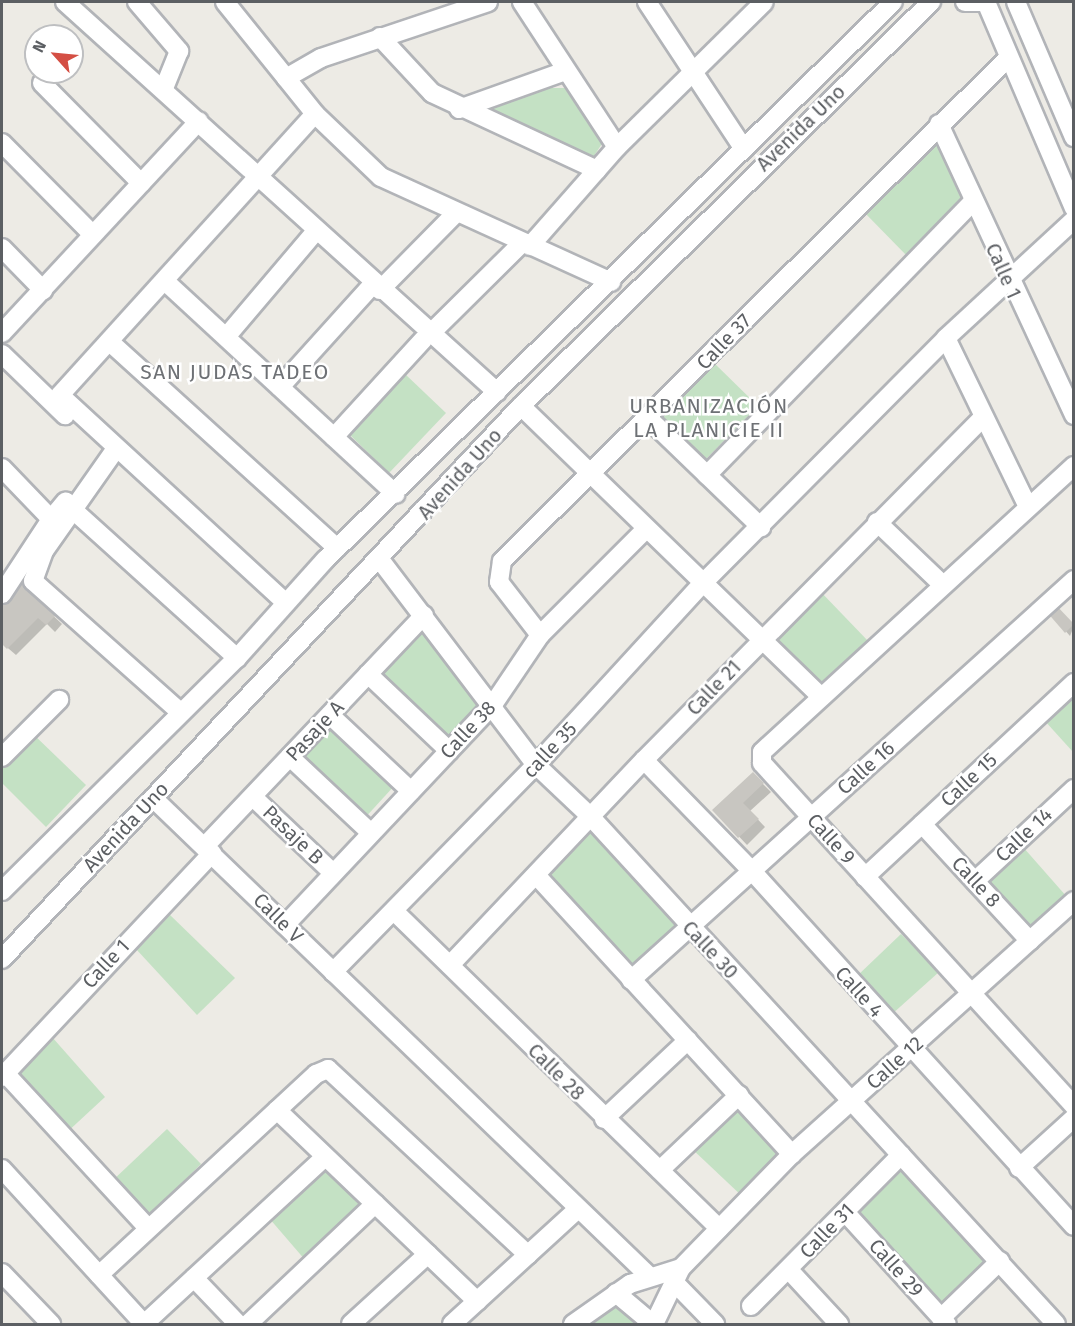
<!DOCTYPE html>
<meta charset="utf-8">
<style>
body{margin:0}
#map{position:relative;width:1075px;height:1326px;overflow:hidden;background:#edebe5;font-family:"Fira Sans",sans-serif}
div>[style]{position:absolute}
.green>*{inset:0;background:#c4e1c4}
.shadow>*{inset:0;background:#0003}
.building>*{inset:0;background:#c8c6c1}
.roads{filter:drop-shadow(2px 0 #b2b4b8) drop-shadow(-2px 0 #b2b4b8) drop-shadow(0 2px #b2b4b8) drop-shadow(0 -2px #b2b4b8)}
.minor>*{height:18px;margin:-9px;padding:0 9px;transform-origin:9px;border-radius:9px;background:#fff}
span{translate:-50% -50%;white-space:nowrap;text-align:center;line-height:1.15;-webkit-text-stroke:5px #fff;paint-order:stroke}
.street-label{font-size:20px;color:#5c5f63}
.neighbourhood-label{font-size:21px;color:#6e7175;letter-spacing:1.5px}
.frame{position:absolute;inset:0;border:3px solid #5c5f63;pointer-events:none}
.north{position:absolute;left:24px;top:24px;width:60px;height:60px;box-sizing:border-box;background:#fff;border:2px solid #bebfc1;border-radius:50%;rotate:297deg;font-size:16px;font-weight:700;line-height:24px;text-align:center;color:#5c5f63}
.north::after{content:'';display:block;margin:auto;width:21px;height:27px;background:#d44f44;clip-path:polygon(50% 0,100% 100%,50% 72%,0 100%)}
</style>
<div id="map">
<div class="green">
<i style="clip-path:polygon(539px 88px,568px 88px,605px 139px,592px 159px,482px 106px)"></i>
<i style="clip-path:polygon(938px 140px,966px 199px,908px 257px,862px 210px)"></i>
<i style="clip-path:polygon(711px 360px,758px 406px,704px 461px,655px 417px)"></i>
<i style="clip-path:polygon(404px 373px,446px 413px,389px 473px,348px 433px)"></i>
<i style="clip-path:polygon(818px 589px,869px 642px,824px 684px,817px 684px,773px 639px)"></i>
<i style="clip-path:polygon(418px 624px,481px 706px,446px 744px,374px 674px)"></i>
<i style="clip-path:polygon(1073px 693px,1073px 752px,1044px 720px)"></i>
<i style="clip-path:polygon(328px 719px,395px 785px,363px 820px,295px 758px)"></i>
<i style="clip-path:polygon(32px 733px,86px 785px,46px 827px,2px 783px,2px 765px)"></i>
<i style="clip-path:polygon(591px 828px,681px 925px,636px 970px,628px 969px,545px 877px)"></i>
<i style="clip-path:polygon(1023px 847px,1067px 897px,1030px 930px,984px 882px)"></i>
<i style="clip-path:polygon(169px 914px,235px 978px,197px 1015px,136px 949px)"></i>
<i style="clip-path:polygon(901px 934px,939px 972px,891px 1015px,856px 977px)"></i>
<i style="clip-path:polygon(52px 1037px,105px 1097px,64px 1135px,12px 1078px)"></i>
<i style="clip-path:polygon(736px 1107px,783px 1152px,743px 1197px,691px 1148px)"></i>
<i style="clip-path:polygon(167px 1129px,201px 1164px,145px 1219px,111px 1182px)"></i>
<i style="clip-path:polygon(322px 1169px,364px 1204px,306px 1261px,269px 1218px)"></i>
<i style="clip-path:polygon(899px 1169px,988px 1257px,948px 1304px,939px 1304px,856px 1212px)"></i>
<i style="clip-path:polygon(623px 1304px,643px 1324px,579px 1324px,612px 1305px)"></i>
</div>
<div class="shadow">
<i style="clip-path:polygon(15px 580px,62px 624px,55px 632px,47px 624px,16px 655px,2px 643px,2px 605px)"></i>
<i style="clip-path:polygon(1054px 606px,1074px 626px,1070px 636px,1048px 611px)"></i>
<i style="clip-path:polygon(753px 774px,771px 792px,750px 811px,765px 827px,747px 845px,715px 811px)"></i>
</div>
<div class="building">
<i style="clip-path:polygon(14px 577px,56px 615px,46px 625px,38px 618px,7px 649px,2px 644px,2px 602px)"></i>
<i style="clip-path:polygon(1054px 603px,1074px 624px,1065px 633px,1046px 611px)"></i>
<i style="clip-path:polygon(753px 772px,764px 783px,743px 803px,759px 819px,738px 838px,712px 810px)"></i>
</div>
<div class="roads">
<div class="minor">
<i style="left:65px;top:2px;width:582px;rotate:42.08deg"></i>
<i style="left:137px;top:2px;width:65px;rotate:49.4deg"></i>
<i style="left:179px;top:51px;width:40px;rotate:112deg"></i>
<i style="left:225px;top:2px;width:144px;rotate:51.2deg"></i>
<i style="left:315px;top:114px;width:91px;rotate:43.7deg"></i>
<i style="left:381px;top:177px;width:253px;rotate:24.5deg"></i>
<i style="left:522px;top:2px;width:173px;rotate:56.8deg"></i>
<i style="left:647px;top:2px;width:176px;rotate:56.6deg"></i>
<i style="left:965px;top:2px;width:16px"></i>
<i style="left:986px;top:2px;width:224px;rotate:66.9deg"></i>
<i style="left:1016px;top:2px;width:147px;rotate:66.8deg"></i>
<i style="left:380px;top:37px;width:76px;rotate:47.1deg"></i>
<i style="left:432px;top:93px;width:182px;rotate:25deg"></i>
<i style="left:286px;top:78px;width:40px;rotate:-29.7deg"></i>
<i style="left:321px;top:58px;width:176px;rotate:-18.5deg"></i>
<i style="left:42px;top:83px;width:141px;rotate:45.3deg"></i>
<i style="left:459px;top:109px;width:113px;rotate:-19.7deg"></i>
<i style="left:939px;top:124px;width:321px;rotate:65.1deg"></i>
<i style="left:2px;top:143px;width:129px;rotate:45.3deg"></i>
<i style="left:530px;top:246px;width:132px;rotate:-48.7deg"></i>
<i style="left:617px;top:147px;width:206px;rotate:-44.6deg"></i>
<i style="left:2px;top:248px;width:59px;rotate:45.7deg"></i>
<i style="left:167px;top:283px;width:311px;rotate:42.7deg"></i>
<i style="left:380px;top:290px;width:108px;rotate:-45.4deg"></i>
<i style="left:2px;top:333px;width:289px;rotate:-47.1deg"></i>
<i style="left:429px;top:335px;width:132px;rotate:-44.7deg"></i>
<i style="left:226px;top:337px;width:139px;rotate:-49.7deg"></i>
<i style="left:946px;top:338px;width:186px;rotate:64.1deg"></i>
<i style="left:111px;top:343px;width:305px;rotate:42.2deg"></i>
<i style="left:2px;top:354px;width:88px;rotate:44.1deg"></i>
<i style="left:280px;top:387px;width:139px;rotate:-47.9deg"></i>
<i style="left:521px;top:406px;width:418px;rotate:44.1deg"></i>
<i style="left:649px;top:419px;width:156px;rotate:44deg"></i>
<i style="left:334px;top:437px;width:132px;rotate:-47.5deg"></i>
<i style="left:115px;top:450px;width:123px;rotate:125.1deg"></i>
<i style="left:44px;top:551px;width:32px;rotate:110deg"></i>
<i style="left:33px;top:581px;width:197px;rotate:41.7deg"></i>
<i style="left:1074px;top:466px;width:423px;rotate:137.5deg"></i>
<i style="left:762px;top:752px;width:11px;rotate:90deg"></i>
<i style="left:762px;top:763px;width:464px;rotate:47.7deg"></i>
<i style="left:2px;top:468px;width:71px;rotate:46.1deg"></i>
<i style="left:51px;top:519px;width:23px;rotate:-50deg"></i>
<i style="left:707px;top:475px;width:382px;rotate:-45.8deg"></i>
<i style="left:71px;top:508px;width:224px;rotate:42.1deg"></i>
<i style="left:877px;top:522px;width:91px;rotate:43.7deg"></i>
<i style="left:381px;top:561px;width:256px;rotate:52.8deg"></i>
<i style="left:536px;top:765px;width:74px;rotate:43.4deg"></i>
<i style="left:590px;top:816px;width:689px;rotate:47.47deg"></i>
<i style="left:2px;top:594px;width:87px;rotate:-56.7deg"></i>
<i style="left:286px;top:603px;width:307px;rotate:-137.4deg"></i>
<i style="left:60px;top:395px;width:379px;rotate:-47.8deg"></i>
<i style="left:540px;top:635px;width:67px;rotate:-127.7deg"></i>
<i style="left:499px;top:582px;width:21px;rotate:-82deg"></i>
<i style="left:502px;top:561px;width:713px;rotate:-44.83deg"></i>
<i style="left:368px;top:674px;width:112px;rotate:43.5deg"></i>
<i style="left:330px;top:715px;width:111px;rotate:43.2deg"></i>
<i style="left:2px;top:757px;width:81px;rotate:-45deg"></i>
<i style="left:290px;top:757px;width:111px;rotate:43.2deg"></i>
<i style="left:644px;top:760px;width:155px;rotate:45.8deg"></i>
<i style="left:752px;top:871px;width:479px;rotate:47.8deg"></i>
<i style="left:253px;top:797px;width:110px;rotate:43.5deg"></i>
<i style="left:153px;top:798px;width:687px;rotate:43.94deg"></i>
<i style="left:922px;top:824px;width:159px;rotate:47.3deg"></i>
<i style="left:205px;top:846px;width:318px;rotate:-46.5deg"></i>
<i style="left:536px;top:875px;width:379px;rotate:47.5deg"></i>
<i style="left:865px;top:877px;width:285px;rotate:-42.9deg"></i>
<i style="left:975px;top:881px;width:135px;rotate:-42.9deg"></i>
<i style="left:2px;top:891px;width:331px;rotate:-44.8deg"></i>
<i style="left:237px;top:658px;width:132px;rotate:-48.1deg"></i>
<i style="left:325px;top:560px;width:796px;rotate:-44.49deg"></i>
<i style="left:395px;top:912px;width:453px;rotate:44.3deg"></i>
<i style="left:285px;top:925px;width:305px;rotate:-46.7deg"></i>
<i style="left:494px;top:703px;width:82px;rotate:-55.9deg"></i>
<i style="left:540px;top:635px;width:148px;rotate:-45deg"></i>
<i style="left:2px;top:959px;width:758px;rotate:-46.82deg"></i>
<i style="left:521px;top:406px;width:576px;rotate:-44.58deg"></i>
<i style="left:450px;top:965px;width:282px;rotate:-46.6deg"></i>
<i style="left:644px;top:760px;width:482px;rotate:-45.3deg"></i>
<i style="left:333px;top:972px;width:290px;rotate:-45.6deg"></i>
<i style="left:536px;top:765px;width:246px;rotate:-47.5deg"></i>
<i style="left:702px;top:584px;width:346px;rotate:-45.2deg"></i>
<i style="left:946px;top:338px;width:174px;rotate:-42.7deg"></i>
<i style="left:631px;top:980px;width:597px;rotate:-42.08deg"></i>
<i style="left:5px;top:1073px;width:211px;rotate:47.3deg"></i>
<i style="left:2px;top:1077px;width:307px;rotate:-46.8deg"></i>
<i style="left:277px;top:1110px;width:277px;rotate:43.7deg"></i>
<i style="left:604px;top:1119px;width:115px;rotate:-43.2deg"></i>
<i style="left:1019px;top:1168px;width:74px;rotate:-42.3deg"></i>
<i style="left:2px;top:1169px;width:210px;rotate:47.5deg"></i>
<i style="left:660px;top:1170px;width:109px;rotate:-43.5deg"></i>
<i style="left:845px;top:1212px;width:151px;rotate:47.7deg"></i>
<i style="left:789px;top:1270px;width:74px;rotate:47.2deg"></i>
<i style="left:2px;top:1273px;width:71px;rotate:46.1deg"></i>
<i style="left:99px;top:1275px;width:296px;rotate:-42.8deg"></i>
<i style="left:316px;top:1074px;width:13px;rotate:-23deg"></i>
<i style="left:328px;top:1069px;width:273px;rotate:42.9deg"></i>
<i style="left:194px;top:1278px;width:64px;rotate:46.3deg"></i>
<i style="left:674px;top:1282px;width:59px;rotate:45.7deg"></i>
<i style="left:616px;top:1293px;width:48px;rotate:40deg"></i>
<i style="left:751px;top:1306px;width:213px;rotate:-45.2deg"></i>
<i style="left:941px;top:1318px;width:82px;rotate:-44deg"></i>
<i style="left:144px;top:1324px;width:246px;rotate:-42.7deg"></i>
<i style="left:248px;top:1324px;width:175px;rotate:-43.4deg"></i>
<i style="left:351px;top:1324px;width:104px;rotate:-42.3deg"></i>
<i style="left:452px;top:1324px;width:171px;rotate:-42.4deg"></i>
<i style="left:573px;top:1324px;width:70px;rotate:-35.1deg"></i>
<i style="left:630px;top:1284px;width:53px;rotate:-17.4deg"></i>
<i style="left:654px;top:1324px;width:62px;rotate:-64.3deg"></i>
<i style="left:681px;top:1268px;width:159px;rotate:-45.8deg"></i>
<i style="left:792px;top:1154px;width:379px;rotate:-41.9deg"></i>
</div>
</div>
<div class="street-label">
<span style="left:801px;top:128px;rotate:-44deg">Avenida Uno</span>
<span style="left:1003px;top:271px;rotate:66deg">Calle 1</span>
<span style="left:724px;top:342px;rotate:-46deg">Calle 37</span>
<span style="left:460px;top:474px;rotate:-48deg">Avenida Uno</span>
<span style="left:714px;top:688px;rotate:-46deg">Calle 21</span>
<span style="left:468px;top:730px;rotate:-47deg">Calle 38</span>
<span style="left:315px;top:731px;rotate:-47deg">Pasaje A</span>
<span style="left:550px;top:750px;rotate:-47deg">calle 35</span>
<span style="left:866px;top:768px;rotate:-42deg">Calle 16</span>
<span style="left:969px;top:780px;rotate:-43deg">Calle 15</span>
<span style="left:126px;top:827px;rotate:-47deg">Avenida Uno</span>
<span style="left:293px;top:835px;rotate:44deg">Pasaje B</span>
<span style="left:1024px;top:835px;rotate:-43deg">Calle 14</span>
<span style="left:831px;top:839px;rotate:48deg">Calle 9</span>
<span style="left:976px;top:882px;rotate:47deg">Calle 8</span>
<span style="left:278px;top:918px;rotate:45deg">Calle V</span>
<span style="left:710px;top:950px;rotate:47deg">Calle 30</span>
<span style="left:106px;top:964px;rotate:-47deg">Calle 1</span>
<span style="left:859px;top:992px;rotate:48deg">Calle 4</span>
<span style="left:895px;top:1063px;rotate:-42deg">Calle 12</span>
<span style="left:556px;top:1072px;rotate:45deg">Calle 28</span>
<span style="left:827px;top:1231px;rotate:-46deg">Calle 31</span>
<span style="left:896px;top:1268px;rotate:48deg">Calle 29</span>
</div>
<div class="neighbourhood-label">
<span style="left:235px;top:372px">SAN JUDAS TADEO</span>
<span style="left:709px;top:418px">URBANIZACIÓN<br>LA PLANICIE II</span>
</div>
<div class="frame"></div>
<div class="north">N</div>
</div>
